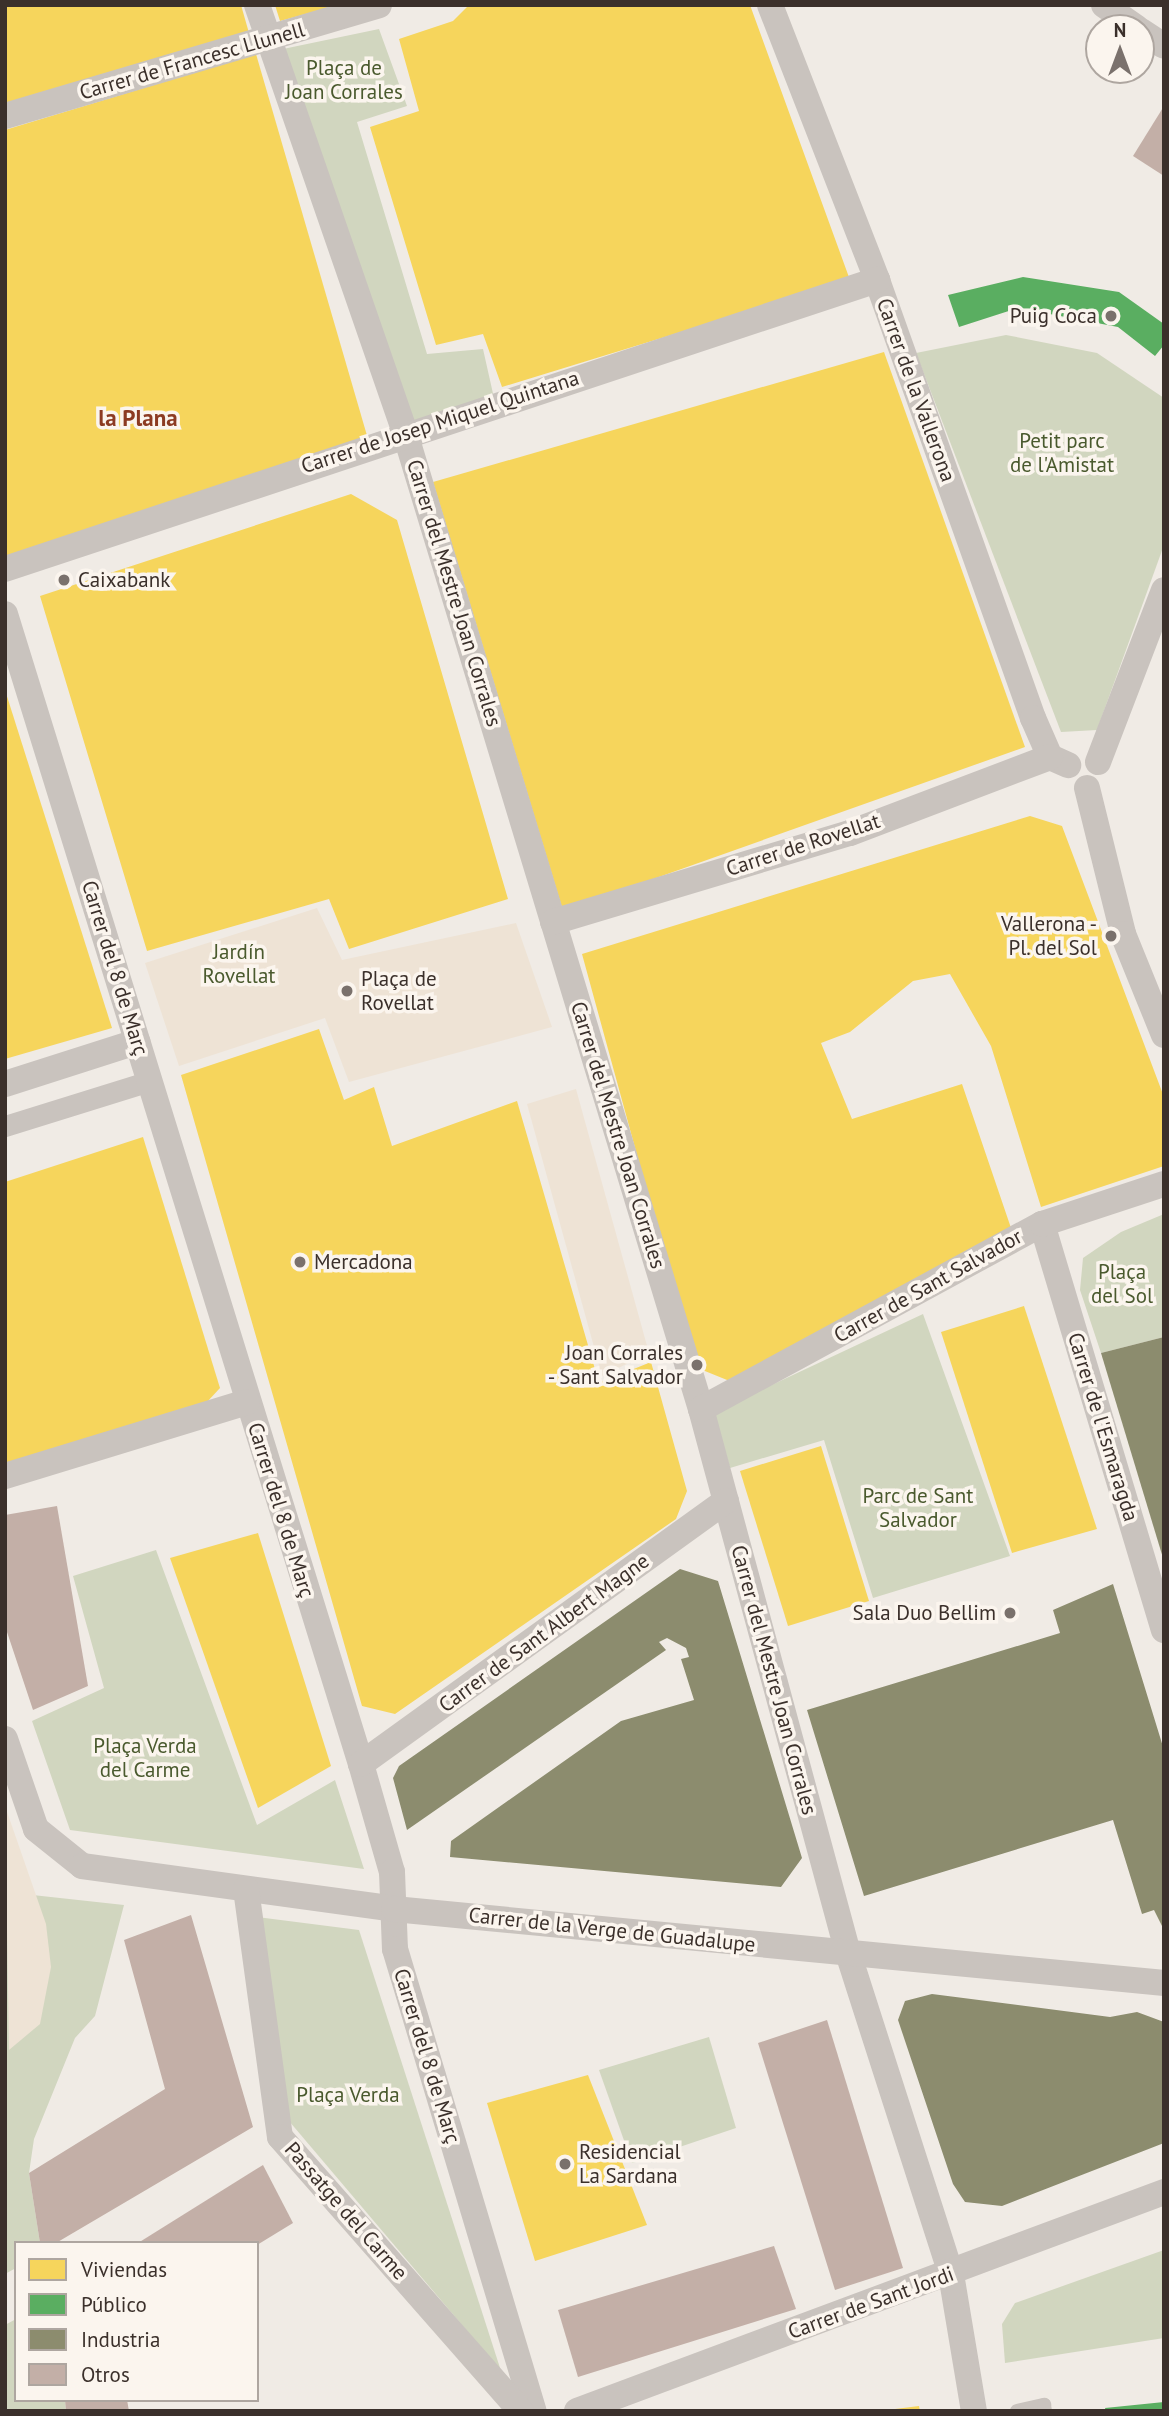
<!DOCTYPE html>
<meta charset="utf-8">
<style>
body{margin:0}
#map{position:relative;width:1169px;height:2416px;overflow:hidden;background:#f0ebe5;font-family:"PT Sans",sans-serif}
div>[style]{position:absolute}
.green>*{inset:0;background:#d1d6bf}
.plaza>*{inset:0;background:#eee3d5}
.homes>*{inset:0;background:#f6d55c}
.public>*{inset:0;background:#5aae61}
.industry>*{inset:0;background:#8c8c6e}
.building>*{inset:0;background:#c3afa7}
.service>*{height:14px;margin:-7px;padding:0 7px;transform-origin:7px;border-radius:7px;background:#c9c3be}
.pedestrian>*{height:21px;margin:-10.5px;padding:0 10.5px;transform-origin:10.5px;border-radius:10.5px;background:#c9c3be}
.minor>*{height:26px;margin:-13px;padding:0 13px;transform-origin:13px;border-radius:13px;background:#c9c3be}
.dots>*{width:19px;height:19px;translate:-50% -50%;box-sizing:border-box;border:4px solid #fbf5ee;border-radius:50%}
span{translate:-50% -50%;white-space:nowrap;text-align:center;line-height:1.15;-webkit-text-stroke:7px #fbf5ee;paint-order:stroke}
.street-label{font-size:21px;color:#3b302b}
.park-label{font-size:21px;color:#4a5a2e}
.poi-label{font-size:21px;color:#3b302b}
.right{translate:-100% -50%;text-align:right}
.left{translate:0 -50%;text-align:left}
.neighbourhood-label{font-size:23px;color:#8c3b22;font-weight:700}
.frame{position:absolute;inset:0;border:7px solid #3b302b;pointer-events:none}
.legend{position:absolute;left:14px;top:2241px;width:245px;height:161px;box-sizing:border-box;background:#fbf5ee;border:2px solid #aea6a0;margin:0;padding:9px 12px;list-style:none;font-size:21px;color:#3b302b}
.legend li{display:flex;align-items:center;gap:14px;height:35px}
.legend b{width:35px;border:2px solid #aea6a0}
.north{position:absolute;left:1085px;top:14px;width:70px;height:70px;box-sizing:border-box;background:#fbf5ee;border:2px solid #aea6a0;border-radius:50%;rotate:0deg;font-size:19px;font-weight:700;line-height:28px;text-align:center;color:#3b302b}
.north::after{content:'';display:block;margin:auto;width:24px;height:32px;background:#7a716c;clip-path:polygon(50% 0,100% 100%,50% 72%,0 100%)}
</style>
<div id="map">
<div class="green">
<i style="clip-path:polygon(379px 29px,407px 106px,357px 122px,427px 354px,483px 349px,494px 398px,408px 424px,283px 49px)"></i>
<i style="clip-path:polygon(1006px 335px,1097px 353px,1164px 398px,1164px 545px,1097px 730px,1061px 732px,916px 353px)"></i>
<i style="clip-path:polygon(1164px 1214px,1164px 1337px,1101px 1353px,1080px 1290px,1083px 1258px,1121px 1232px)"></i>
<i style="clip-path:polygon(923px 1314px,1010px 1556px,873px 1598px,824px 1440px,730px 1468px,714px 1412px)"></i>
<i style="clip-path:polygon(156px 1550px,257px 1825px,335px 1780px,364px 1869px,70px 1830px,32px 1721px,104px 1688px,73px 1576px)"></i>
<i style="clip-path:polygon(5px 1892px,124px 1905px,95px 2016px,75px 2038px,34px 2139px,29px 2173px,40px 2243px,16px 2243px,16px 2268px,5px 2274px)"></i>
<i style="clip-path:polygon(257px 1917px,359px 1930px,501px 2371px,289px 2121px)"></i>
<i style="clip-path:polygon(709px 2037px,736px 2128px,632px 2163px,599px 2070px)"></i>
<i style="clip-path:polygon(1164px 2250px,1164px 2338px,1005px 2363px,1002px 2324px,1015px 2303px)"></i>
<i style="clip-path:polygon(16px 2319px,16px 2400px,65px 2400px,66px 2411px,5px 2411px,5px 2325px)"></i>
</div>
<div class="plaza">
<i style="clip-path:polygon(317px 908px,342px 960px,516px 923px,552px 1027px,349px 1082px,325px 1018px,179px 1066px,145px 963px)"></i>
<i style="clip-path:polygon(576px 1089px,649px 1353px,602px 1376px,527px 1104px)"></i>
<i style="clip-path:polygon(5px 1806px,46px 1924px,51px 1967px,40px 2024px,9px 2050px)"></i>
</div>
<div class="homes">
<i style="clip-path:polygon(5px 5px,241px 5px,249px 33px,5px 105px)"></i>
<i style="clip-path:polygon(275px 5px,339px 5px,280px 21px)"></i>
<i style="clip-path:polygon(469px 5px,750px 5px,850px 280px,502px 387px,483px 334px,436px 345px,370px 127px,419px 111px,399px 39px,453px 21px)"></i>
<i style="clip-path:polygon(256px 54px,368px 439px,7px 556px,5px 130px)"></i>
<i style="clip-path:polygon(884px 352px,1025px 747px,563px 911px,433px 482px)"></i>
<i style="clip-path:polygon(351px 494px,397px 520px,508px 899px,349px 949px,329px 899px,147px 951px,40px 596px)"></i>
<i style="clip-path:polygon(5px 690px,112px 1028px,5px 1059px)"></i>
<i style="clip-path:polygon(1030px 816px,1062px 826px,1164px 1097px,1164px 1166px,1041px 1207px,991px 1046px,950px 974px,913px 981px,850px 1032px,821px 1043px,852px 1119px,962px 1084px,1011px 1228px,732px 1382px,695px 1367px,582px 954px)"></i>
<i style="clip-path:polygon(319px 1029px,344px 1100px,374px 1087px,392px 1146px,517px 1101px,599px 1383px,651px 1362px,687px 1491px,676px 1519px,395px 1714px,362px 1706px,181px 1075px)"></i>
<i style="clip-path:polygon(143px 1137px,220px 1388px,207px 1402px,5px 1466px,5px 1182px)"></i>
<i style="clip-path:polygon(1024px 1306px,1097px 1529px,1012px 1553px,941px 1332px)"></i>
<i style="clip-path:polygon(821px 1446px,869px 1601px,788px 1626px,740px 1471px)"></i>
<i style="clip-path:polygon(258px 1533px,331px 1766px,258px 1808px,170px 1558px)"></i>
<i style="clip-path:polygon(588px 2075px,647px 2225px,535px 2261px,487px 2103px)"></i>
<i style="clip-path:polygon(919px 2406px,920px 2411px,895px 2411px,895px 2409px)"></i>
</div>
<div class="public">
<i style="clip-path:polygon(1023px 277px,1119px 292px,1164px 324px,1164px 345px,1155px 356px,1118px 327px,1018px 308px,959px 327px,948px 295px)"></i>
<i style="clip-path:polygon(1164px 2402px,1164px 2411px,1106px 2411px,1105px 2408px)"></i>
</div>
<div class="industry">
<i style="clip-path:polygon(1164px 1337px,1164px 1558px,1163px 1558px,1101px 1353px)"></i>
<i style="clip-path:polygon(680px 1569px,718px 1581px,802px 1858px,781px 1887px,450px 1857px,451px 1841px,621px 1721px,694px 1700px,681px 1659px,689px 1657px,686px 1648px,667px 1638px,659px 1642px,666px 1650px,407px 1830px,393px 1778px,399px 1766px)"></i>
<i style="clip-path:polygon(1113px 1584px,1164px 1750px,1164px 1930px,1154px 1910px,1142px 1914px,1113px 1820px,864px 1896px,807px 1710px,1060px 1633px,1053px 1610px)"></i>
<i style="clip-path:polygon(932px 1994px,1110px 2017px,1137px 2012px,1164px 2022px,1164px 2143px,1002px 2206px,965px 2202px,953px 2184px,898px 2020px,905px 2001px)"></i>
</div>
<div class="building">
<i style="clip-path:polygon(1164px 106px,1164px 176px,1133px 156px)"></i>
<i style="clip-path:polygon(57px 1506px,88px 1686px,33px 1710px,5px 1626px,5px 1515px)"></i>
<i style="clip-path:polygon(191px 1915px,253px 2127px,56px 2243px,40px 2243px,29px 2173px,165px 2089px,124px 1940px)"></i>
<i style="clip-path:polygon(827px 2020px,903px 2268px,835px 2290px,758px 2043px)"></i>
<i style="clip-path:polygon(263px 2165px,293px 2223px,257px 2245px,138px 2243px)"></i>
<i style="clip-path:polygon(774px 2246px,796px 2309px,578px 2377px,558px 2310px)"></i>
<i style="clip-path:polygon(65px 2400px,127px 2400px,129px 2411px,66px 2411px)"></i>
</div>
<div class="service">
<i style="left:1017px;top:2411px;width:28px;rotate:-13deg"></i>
<i style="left:1044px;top:2405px;width:6px;rotate:81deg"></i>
</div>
<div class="pedestrian">
<i style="left:5px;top:1126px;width:138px;rotate:-17.3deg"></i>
</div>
<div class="minor">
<i style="left:257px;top:5px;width:453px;rotate:70.9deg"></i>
<i style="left:405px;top:433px;width:1020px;rotate:73.13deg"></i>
<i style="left:701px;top:1409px;width:564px;rotate:74.88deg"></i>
<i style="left:848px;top:1953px;width:337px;rotate:72.2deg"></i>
<i style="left:951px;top:2274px;width:139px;rotate:80.5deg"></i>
<i style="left:770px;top:5px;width:295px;rotate:68.7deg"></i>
<i style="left:877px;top:280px;width:465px;rotate:70.4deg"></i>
<i style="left:1033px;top:718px;width:43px;rotate:66.4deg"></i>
<i style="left:1050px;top:757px;width:20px;rotate:24deg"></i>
<i style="left:1104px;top:5px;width:40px;rotate:34.9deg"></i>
<i style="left:1141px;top:31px;width:27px;rotate:33deg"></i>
<i style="left:5px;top:116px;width:390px;rotate:-16.5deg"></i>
<i style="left:5px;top:569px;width:919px;rotate:-18.34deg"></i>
<i style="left:5px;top:614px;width:1204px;rotate:72.8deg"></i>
<i style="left:361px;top:1764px;width:112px;rotate:74deg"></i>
<i style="left:392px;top:1872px;width:77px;rotate:87.8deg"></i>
<i style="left:395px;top:1949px;width:482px;rotate:73.3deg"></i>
<i style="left:1098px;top:762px;width:184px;rotate:-69deg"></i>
<i style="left:1087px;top:788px;width:150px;rotate:76.1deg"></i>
<i style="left:1123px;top:934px;width:109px;rotate:67.9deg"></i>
<i style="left:553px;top:922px;width:310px;rotate:-16.7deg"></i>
<i style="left:850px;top:833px;width:214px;rotate:-20.8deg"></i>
<i style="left:5px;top:1084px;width:139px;rotate:-17.7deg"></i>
<i style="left:1042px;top:1224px;width:424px;rotate:73.3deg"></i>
<i style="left:701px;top:1409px;width:388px;rotate:-28.5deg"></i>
<i style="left:1042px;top:1224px;width:128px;rotate:-18.2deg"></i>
<i style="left:5px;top:1476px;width:253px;rotate:-17deg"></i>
<i style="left:5px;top:1739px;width:95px;rotate:71deg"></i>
<i style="left:36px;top:1829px;width:59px;rotate:38.8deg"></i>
<i style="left:82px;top:1866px;width:315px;rotate:7.8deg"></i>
<i style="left:394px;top:1909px;width:774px;rotate:5.49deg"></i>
<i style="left:361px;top:1764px;width:450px;rotate:-35.8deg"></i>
<i style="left:246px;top:1889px;width:250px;rotate:82.2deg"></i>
<i style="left:280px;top:2137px;width:365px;rotate:48.7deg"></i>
<i style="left:577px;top:2411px;width:627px;rotate:-20.46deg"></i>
</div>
<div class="dots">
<i style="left:1111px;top:316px;background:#7a716c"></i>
<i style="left:64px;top:580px;background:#7a716c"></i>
<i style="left:1111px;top:936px;background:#7a716c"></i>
<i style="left:347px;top:991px;background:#7a716c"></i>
<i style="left:300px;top:1262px;background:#7a716c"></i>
<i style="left:697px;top:1365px;background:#7a716c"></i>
<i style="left:1010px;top:1613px;background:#7a716c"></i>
<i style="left:565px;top:2164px;background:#7a716c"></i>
</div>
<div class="street-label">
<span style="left:192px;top:61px;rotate:-16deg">Carrer de Francesc Llunell</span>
<span style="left:916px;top:390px;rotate:70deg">Carrer de la Vallerona</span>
<span style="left:440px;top:422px;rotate:-18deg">Carrer de Josep Miquel Quintana</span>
<span style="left:454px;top:593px;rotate:73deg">Carrer del Mestre Joan Corrales</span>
<span style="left:803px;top:845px;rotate:-18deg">Carrer de Rovellat</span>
<span style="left:115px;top:968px;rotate:73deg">Carrer del 8 de Març</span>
<span style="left:618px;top:1135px;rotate:73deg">Carrer del Mestre Joan Corrales</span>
<span style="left:928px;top:1286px;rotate:-29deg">Carrer de Sant Salvador</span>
<span style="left:1103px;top:1427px;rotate:73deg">Carrer de l'Esmaragda</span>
<span style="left:281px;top:1510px;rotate:73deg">Carrer del 8 de Març</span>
<span style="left:544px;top:1633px;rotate:-36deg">Carrer de Sant Albert Magne</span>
<span style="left:774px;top:1680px;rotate:75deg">Carrer del Mestre Joan Corrales</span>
<span style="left:612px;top:1930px;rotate:6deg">Carrer de la Verge de Guadalupe</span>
<span style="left:427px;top:2056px;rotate:73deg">Carrer del 8 de Març</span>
<span style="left:346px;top:2211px;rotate:49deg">Passatge del Carme</span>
<span style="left:871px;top:2303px;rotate:-20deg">Carrer de Sant Jordi</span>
</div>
<div class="park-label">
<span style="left:344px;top:80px">Plaça de<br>Joan Corrales</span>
<span style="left:1062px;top:453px">Petit parc<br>de l'Amistat</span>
<span style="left:239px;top:964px">Jardín<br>Rovellat</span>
<span style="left:1122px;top:1284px">Plaça<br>del Sol</span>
<span style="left:918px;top:1508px">Parc de Sant<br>Salvador</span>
<span style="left:145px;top:1758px">Plaça Verda<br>del Carme</span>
<span style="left:348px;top:2095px">Plaça Verda</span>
</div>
<div class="poi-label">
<span class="right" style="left:1097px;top:316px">Puig Coca</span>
<span class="left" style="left:78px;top:580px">Caixabank</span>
<span class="right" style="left:1097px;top:936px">Vallerona -<br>Pl. del Sol</span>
<span class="left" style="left:361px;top:991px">Plaça de<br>Rovellat</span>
<span class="left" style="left:314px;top:1262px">Mercadona</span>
<span class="right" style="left:683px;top:1365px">Joan Corrales<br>- Sant Salvador</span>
<span class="right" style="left:996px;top:1613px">Sala Duo Bellim</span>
<span class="left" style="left:579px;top:2164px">Residencial<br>La Sardana</span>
</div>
<div class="neighbourhood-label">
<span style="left:138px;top:418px">la Plana</span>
</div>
<div class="frame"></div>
<ul class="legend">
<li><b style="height:19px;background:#f6d55c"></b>Viviendas</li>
<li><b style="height:19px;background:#5aae61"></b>Público</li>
<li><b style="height:19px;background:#8c8c6e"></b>Industria</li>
<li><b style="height:19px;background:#c3afa7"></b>Otros</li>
</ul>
<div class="north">N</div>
</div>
